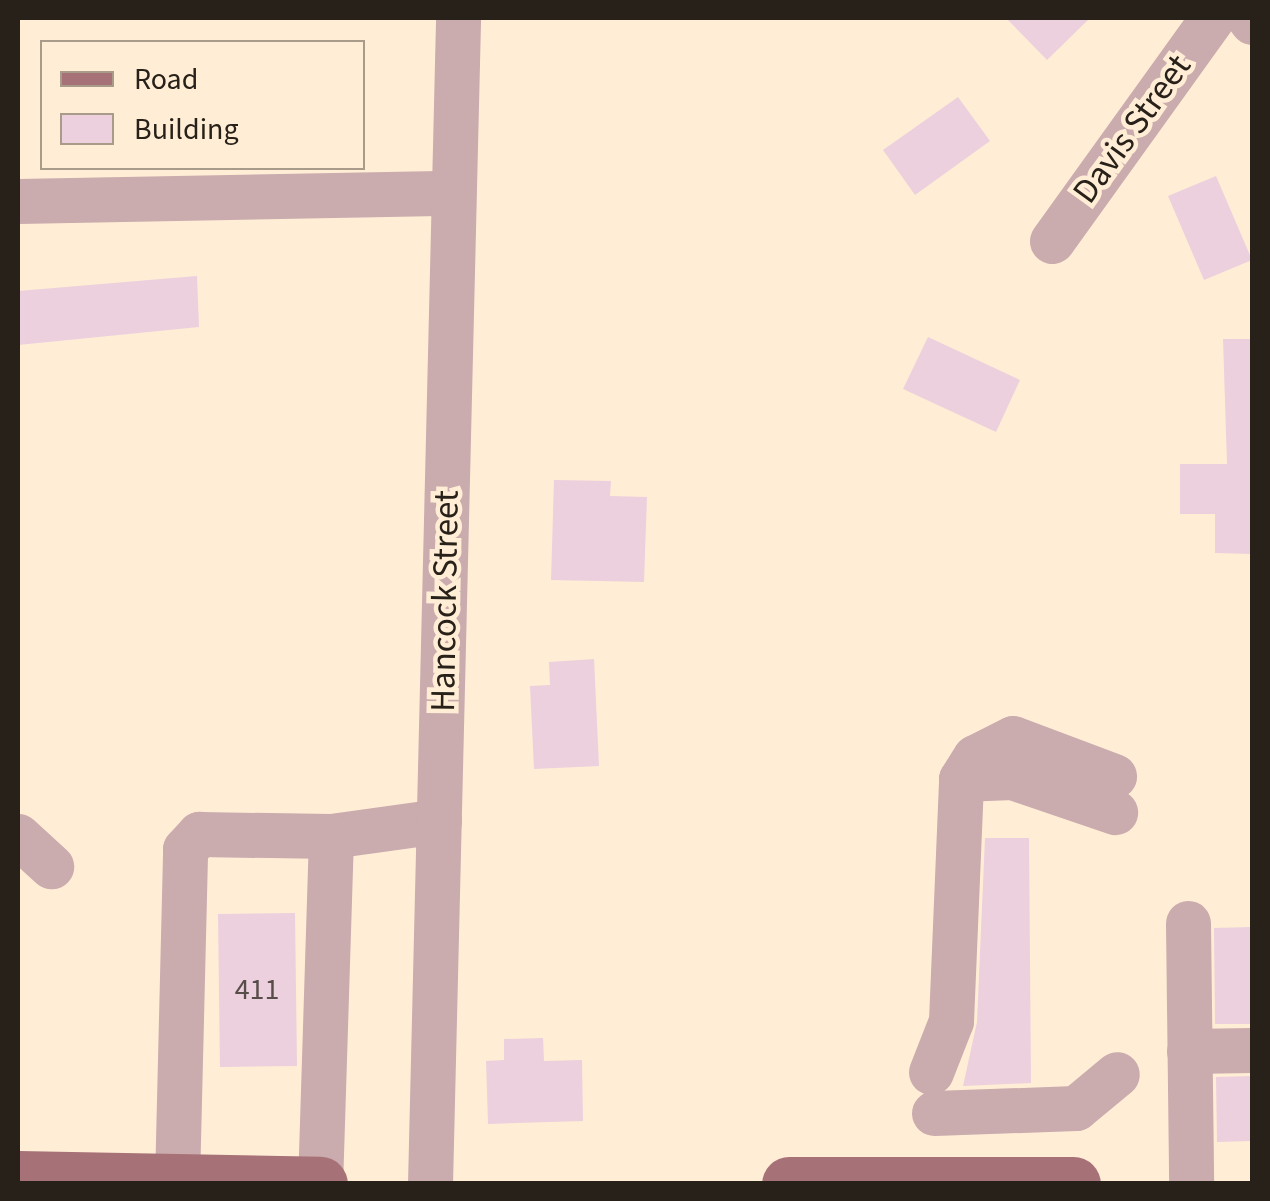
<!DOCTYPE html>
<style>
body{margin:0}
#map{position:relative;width:1270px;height:1201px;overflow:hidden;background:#ffedd5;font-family:"Source Sans 3",sans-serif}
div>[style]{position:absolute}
.building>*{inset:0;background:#ecd0de}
.minor>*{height:45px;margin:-22.5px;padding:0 22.5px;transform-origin:22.5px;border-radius:22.5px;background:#caabae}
.major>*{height:55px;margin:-27.5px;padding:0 27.5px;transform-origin:27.5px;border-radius:27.5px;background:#a77178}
span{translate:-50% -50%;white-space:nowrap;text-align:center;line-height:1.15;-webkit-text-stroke:9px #ffedd5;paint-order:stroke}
.number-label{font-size:30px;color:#594d4a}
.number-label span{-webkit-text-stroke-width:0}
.street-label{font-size:35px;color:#282119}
.frame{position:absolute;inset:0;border:20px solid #282119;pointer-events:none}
.legend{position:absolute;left:40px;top:40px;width:325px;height:130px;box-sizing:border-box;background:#ffedd5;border:2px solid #a99b8a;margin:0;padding:12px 18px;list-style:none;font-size:30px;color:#282119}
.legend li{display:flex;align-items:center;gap:20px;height:50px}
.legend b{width:50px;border:2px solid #a99b8a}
</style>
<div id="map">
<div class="building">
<i style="clip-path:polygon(1006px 18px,1090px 18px,1047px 60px)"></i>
<i style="clip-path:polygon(958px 97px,990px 141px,915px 195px,883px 150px)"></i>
<i style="clip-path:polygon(1216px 176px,1252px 260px,1204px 280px,1168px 196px)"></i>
<i style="clip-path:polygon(197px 276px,199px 327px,18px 345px,18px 291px)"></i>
<i style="clip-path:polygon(928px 337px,1020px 380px,996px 432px,903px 389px)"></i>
<i style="clip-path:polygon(1223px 339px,1252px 339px,1252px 464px,1232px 464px,1252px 464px,1252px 554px,1215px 553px,1215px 514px,1180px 514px,1180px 464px,1227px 464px)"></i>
<i style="clip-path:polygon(554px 480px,611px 481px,610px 496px,647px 497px,644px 582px,551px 580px)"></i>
<i style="clip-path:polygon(594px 659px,599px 766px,534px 769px,530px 686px,550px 685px,549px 662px)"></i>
<i style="clip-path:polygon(985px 838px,1029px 838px,1031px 1083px,963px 1086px,977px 1022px)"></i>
<i style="clip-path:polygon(295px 913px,297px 1066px,220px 1067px,218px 914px)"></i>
<i style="clip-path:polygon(1252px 927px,1252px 1024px,1215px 1024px,1214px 928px)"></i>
<i style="clip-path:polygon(543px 1038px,544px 1061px,582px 1060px,583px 1121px,488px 1124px,486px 1061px,504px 1060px,504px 1039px)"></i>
<i style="clip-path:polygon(1252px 1076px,1252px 1141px,1217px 1142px,1216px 1077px)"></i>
</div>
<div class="minor">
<i style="left:1249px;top:18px;width:5px;rotate:53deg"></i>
<i style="left:18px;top:201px;width:435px;rotate:-1.1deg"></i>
<i style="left:1052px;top:241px;width:274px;rotate:-54.3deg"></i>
<i style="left:961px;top:779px;width:26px;rotate:-58deg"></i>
<i style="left:975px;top:757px;width:42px;rotate:-26.6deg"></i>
<i style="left:1013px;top:738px;width:108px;rotate:20.6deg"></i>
<i style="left:18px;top:836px;width:45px;rotate:42.3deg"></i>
<i style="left:331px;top:836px;width:109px;rotate:-7.9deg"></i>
<i style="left:1188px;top:923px;width:261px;rotate:89.3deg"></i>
<i style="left:1189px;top:1051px;width:63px;rotate:-0.9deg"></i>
<i style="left:931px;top:1072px;width:55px;rotate:-68.6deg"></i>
<i style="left:951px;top:1021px;width:242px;rotate:-87.6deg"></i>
<i style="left:961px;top:779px;width:51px;rotate:-2.2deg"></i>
<i style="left:1012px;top:777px;width:109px;rotate:18.8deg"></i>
<i style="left:934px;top:1113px;width:142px;rotate:-2deg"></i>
<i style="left:1076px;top:1108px;width:53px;rotate:-39.7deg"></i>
<i style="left:177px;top:1182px;width:333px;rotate:-88.6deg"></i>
<i style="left:185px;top:849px;width:21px;rotate:-47deg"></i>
<i style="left:199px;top:834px;width:132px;rotate:0.9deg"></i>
<i style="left:331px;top:836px;width:347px;rotate:91.8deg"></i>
<i style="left:430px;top:1184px;width:1166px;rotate:-88.62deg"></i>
</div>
<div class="major">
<i style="left:18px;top:1178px;width:302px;rotate:1.1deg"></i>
<i style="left:789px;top:1184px;width:284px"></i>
</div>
<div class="number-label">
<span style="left:257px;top:990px">411</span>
</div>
<div class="street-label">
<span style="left:1132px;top:129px;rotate:-54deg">Davis Street</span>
<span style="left:445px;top:601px;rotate:-89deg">Hancock Street</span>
</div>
<div class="frame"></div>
<ul class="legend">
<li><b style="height:12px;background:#a77178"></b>Road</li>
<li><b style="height:28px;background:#ecd0de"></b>Building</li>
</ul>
</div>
